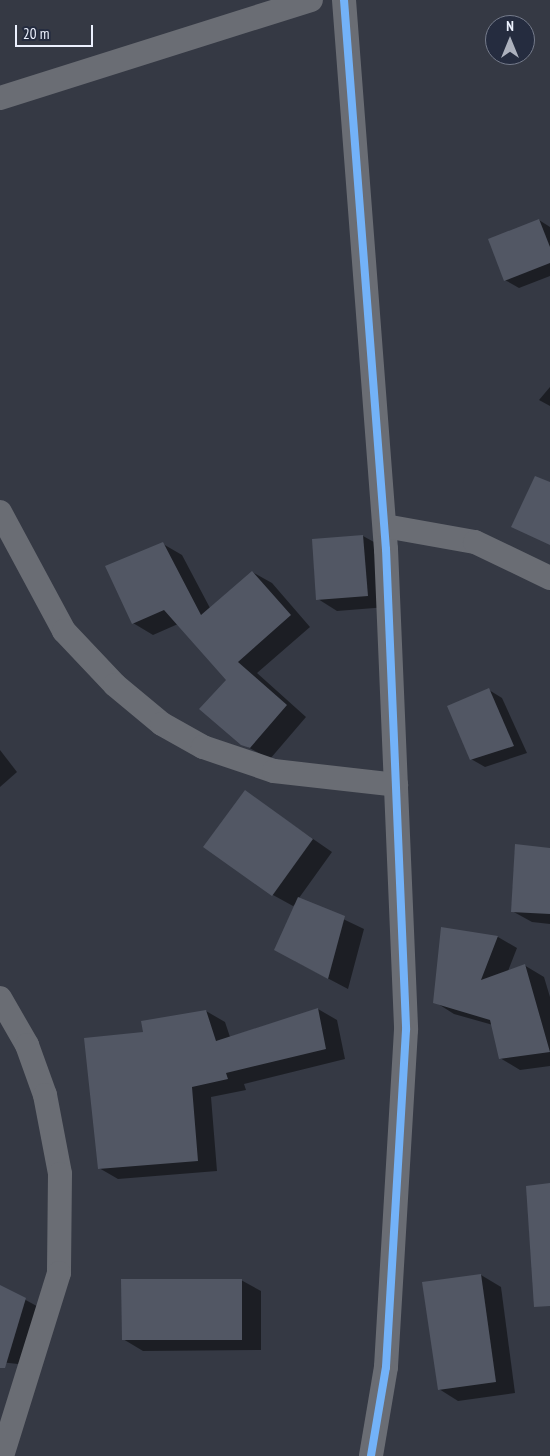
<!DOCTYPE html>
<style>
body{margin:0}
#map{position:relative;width:550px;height:1456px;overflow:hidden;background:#353944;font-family:"PT Sans Narrow",sans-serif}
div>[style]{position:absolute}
.shadow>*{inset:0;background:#0007}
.building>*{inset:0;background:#525764}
.street>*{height:24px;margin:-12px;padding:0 12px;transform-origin:12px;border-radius:12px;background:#6a6d74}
.cycleway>*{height:8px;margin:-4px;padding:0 4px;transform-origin:4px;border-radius:4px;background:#73b2f8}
span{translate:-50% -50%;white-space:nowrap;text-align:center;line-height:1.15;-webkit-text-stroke:5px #252c3f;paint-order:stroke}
.north{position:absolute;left:485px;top:15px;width:50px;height:50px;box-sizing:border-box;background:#252c3f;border:1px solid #757b8b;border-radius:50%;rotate:0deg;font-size:14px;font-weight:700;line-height:20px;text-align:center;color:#ecf1fe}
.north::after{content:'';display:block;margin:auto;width:18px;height:22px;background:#acb1bd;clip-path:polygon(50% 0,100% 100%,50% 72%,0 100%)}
.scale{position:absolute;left:15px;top:25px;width:78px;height:22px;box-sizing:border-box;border:2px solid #ecf1fe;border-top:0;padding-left:6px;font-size:15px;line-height:18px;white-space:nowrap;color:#ecf1fe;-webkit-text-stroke:4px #252c3f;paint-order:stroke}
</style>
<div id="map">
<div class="shadow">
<i style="clip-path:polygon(539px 220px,550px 227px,550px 276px,519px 288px,505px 280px)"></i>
<i style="clip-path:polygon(550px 387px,550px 406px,539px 400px)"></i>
<i style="clip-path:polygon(363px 536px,383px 547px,387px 607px,337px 611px,318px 599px)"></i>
<i style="clip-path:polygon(163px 544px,182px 555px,210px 608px,252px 572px,272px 583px,310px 627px,257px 673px,306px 717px,270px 759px,242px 744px,228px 680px,178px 624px,153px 635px,133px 623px)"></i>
<i style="clip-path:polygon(489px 690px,502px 698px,527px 753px,485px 767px,471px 759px)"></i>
<i style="clip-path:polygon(0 750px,17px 772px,0 787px)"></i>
<i style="clip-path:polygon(245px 792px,332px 852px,299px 898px,364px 929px,348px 989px,295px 961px,297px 903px,293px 906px,273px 895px,205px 847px)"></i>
<i style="clip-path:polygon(550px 849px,550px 924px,532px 922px,512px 911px)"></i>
<i style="clip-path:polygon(442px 928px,498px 937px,517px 948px,508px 971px,524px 965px,544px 977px,550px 997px,550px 1066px,520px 1070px,500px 1058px,493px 1025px,454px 1014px,435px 1002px)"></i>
<i style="clip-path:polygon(318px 1009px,337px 1020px,345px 1059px,244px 1084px,246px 1090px,211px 1097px,217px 1171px,118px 1179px,99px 1168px,144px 1033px,206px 1011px,225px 1022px,230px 1037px)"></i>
<i style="clip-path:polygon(481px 1275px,501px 1287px,515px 1393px,458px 1401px,439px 1389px)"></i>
<i style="clip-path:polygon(241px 1280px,261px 1291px,261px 1350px,143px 1351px,123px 1339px)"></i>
<i style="clip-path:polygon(0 1286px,44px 1310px,27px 1365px,0 1362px)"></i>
</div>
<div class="building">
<i style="clip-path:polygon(539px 219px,550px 247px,550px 263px,504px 281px,488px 239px)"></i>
<i style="clip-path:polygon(535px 476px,550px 482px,550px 545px,511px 527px)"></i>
<i style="clip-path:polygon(363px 535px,368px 596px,316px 600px,312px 539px)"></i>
<i style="clip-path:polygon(163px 542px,201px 615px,252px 571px,291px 615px,238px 662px,287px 705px,250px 748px,241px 745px,199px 709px,226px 680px,164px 610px,132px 624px,105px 566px)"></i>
<i style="clip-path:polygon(489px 688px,514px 746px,470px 760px,447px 706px)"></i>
<i style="clip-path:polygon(245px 790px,313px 839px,272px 896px,203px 847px)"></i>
<i style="clip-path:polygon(515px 844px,550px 848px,550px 914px,511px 912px)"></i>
<i style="clip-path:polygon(298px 897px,345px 916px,328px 979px,274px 950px)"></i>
<i style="clip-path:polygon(441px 927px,498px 936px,481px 980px,525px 964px,550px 1052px,499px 1059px,490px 1020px,433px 1003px)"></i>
<i style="clip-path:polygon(318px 1008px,326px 1049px,226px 1073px,228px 1079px,192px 1087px,198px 1161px,98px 1169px,84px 1038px,143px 1032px,141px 1021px,206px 1010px,216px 1041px)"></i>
<i style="clip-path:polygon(550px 1183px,550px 1306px,534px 1307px,526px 1186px)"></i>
<i style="clip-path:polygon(481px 1274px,496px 1382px,438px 1390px,422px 1282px)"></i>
<i style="clip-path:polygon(121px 1279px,242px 1279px,242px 1340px,122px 1340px)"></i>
<i style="clip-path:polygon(0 1285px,26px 1298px,5px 1368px,0 1368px)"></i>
</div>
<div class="street">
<i style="left:344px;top:0;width:551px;rotate:85.63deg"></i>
<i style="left:386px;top:549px;width:481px;rotate:87.6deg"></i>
<i style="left:406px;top:1030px;width:338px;rotate:93.4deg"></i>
<i style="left:386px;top:1367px;width:90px;rotate:99.6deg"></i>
<i style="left:0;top:98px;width:326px;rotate:-17.5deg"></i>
<i style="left:0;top:512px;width:135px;rotate:61.7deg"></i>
<i style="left:64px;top:631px;width:74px;rotate:46.6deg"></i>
<i style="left:115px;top:685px;width:61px;rotate:39.7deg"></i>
<i style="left:162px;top:724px;width:47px;rotate:29.3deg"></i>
<i style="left:203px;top:747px;width:75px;rotate:18.7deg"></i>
<i style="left:274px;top:771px;width:123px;rotate:6.5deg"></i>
<i style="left:385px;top:526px;width:91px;rotate:10.1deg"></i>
<i style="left:475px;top:542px;width:83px;rotate:25.6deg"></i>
<i style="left:0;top:998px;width:54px;rotate:60.1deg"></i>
<i style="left:27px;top:1045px;width:53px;rotate:70.2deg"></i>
<i style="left:45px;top:1095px;width:80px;rotate:79.2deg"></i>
<i style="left:60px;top:1174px;width:99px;rotate:90.6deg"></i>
<i style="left:59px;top:1273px;width:192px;rotate:107.3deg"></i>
</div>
<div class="cycleway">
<i style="left:344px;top:0;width:551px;rotate:85.63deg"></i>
<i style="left:386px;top:549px;width:481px;rotate:87.6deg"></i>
<i style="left:406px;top:1030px;width:338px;rotate:93.4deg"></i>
<i style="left:386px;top:1367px;width:90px;rotate:99.6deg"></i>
</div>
<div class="north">N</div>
<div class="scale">20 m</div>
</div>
